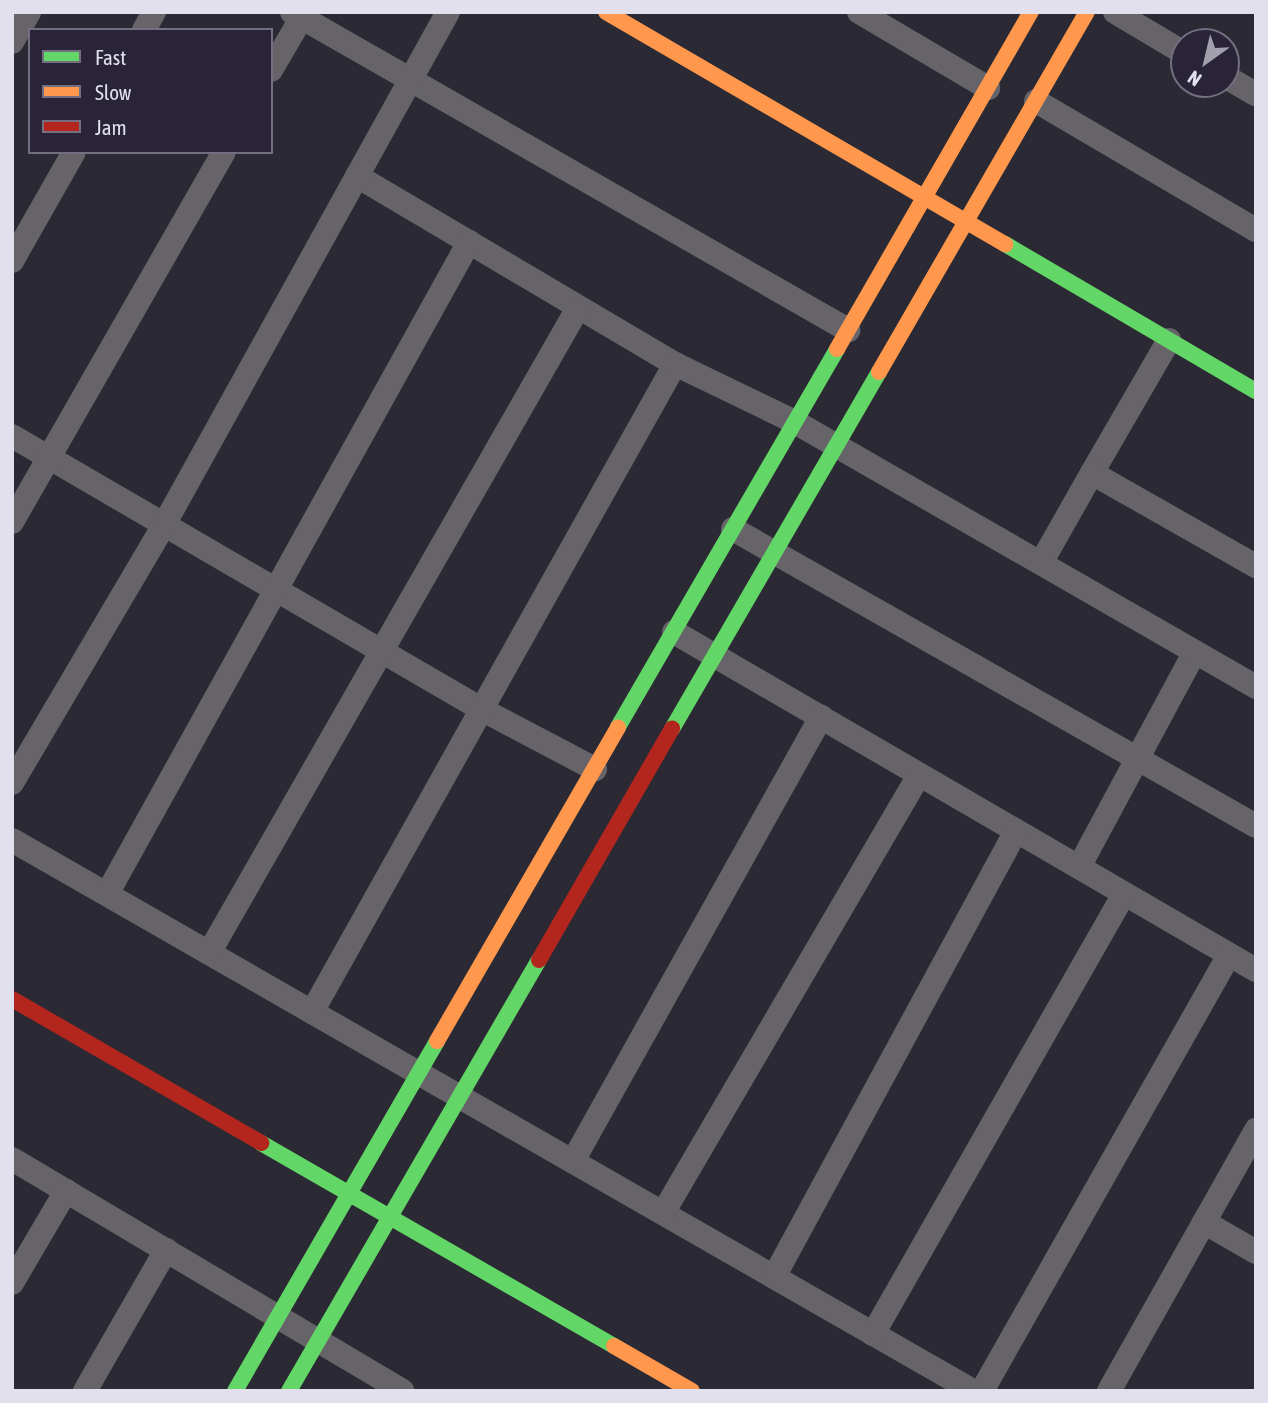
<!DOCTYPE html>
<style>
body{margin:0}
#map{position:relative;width:1268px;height:1403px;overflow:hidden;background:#2b2933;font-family:"Asap Condensed",sans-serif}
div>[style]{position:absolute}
.street>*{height:24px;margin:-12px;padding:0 12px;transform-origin:12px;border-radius:12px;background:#666468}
.fast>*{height:16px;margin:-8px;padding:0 8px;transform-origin:8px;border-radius:8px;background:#63d668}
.slow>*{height:16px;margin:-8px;padding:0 8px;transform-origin:8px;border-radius:8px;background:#ff974d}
.jam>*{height:16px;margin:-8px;padding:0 8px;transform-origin:8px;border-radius:8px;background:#b3261e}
span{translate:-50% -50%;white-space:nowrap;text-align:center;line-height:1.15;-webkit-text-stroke:7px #292438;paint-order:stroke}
.frame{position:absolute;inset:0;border:14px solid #e2e0ed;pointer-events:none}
.legend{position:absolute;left:28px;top:28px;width:245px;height:126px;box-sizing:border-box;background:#292438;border:2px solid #736f80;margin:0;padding:9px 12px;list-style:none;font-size:21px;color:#e2e0ed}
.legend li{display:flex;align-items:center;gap:14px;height:35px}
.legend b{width:35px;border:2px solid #736f80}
.north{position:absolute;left:1170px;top:28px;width:70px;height:70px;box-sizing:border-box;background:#292438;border:2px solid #736f80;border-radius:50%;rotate:214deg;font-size:19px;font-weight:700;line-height:28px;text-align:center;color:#e2e0ed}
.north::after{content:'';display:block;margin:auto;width:24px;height:32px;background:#a2a0ac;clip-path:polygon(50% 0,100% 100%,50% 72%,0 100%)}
</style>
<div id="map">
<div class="street">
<i style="left:292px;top:12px;width:641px;rotate:29.77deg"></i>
<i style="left:859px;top:12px;width:150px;rotate:30.5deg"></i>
<i style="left:1115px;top:12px;width:80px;rotate:30.7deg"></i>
<i style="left:144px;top:30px;width:21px;rotate:-61deg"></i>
<i style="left:12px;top:42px;width:34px;rotate:-60deg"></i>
<i style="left:271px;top:70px;width:61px;rotate:-59.7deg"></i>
<i style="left:1226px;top:77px;width:34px;rotate:30deg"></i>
<i style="left:1036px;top:101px;width:255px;rotate:30.4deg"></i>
<i style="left:357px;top:176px;width:369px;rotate:30.6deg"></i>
<i style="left:12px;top:261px;width:125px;rotate:-60.4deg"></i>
<i style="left:1169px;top:340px;width:154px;rotate:120.1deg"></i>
<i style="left:1092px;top:473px;width:189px;rotate:29.6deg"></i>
<i style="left:12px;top:436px;width:543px;rotate:30.2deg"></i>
<i style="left:481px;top:709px;width:129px;rotate:27.8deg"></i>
<i style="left:12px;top:522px;width:426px;rotate:-60.2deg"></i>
<i style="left:733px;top:529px;width:601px;rotate:29.59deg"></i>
<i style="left:1041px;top:563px;width:103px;rotate:-60.5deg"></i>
<i style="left:674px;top:632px;width:673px;rotate:30.15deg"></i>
<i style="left:12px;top:783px;width:302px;rotate:-59.5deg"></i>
<i style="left:165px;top:523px;width:584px;rotate:-61.02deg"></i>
<i style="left:12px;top:840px;width:1108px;rotate:29.83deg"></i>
<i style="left:1079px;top:867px;width:244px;rotate:-61.7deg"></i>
<i style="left:107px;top:894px;width:746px;rotate:-60.96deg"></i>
<i style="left:209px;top:953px;width:743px;rotate:-60.23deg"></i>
<i style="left:312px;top:1012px;width:743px;rotate:-60.74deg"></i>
<i style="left:675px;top:364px;width:133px;rotate:25.8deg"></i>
<i style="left:795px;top:422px;width:532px;rotate:29.89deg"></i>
<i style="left:12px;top:1159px;width:454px;rotate:30.7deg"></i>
<i style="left:573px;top:1161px;width:509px;rotate:-60.81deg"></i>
<i style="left:663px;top:1213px;width:507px;rotate:-59.69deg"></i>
<i style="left:1204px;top:1222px;width:60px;rotate:30deg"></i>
<i style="left:774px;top:1277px;width:507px;rotate:-61.52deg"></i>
<i style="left:12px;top:1283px;width:107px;rotate:-59.6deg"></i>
<i style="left:873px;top:1334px;width:507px;rotate:-60.3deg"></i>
<i style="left:85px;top:1391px;width:163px;rotate:-60.1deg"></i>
<i style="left:982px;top:1391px;width:501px;rotate:-60.47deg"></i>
<i style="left:1109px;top:1391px;width:300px;rotate:-60.6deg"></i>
</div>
<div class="fast">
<i style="left:1005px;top:244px;width:291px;rotate:30.4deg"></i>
<i style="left:618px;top:727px;width:437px;rotate:-59.9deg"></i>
<i style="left:672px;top:729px;width:413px;rotate:-59.9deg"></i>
<i style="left:261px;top:1143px;width:407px;rotate:29.9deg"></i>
<i style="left:235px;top:1391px;width:404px;rotate:-60deg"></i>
<i style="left:289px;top:1391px;width:498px;rotate:-59.9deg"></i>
</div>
<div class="slow">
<i style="left:606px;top:12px;width:462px;rotate:30.2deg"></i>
<i style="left:837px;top:349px;width:389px;rotate:-60.1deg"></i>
<i style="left:879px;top:372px;width:416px;rotate:-60deg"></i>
<i style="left:437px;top:1041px;width:362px;rotate:-60deg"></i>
<i style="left:614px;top:1346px;width:90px;rotate:30deg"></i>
</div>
<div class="jam">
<i style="left:539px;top:960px;width:267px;rotate:-60.1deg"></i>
<i style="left:12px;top:999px;width:288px;rotate:30deg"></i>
</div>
<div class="frame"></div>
<ul class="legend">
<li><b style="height:9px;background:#63d668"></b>Fast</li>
<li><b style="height:9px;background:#ff974d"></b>Slow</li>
<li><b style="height:9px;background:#b3261e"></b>Jam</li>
</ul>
<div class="north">N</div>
</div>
